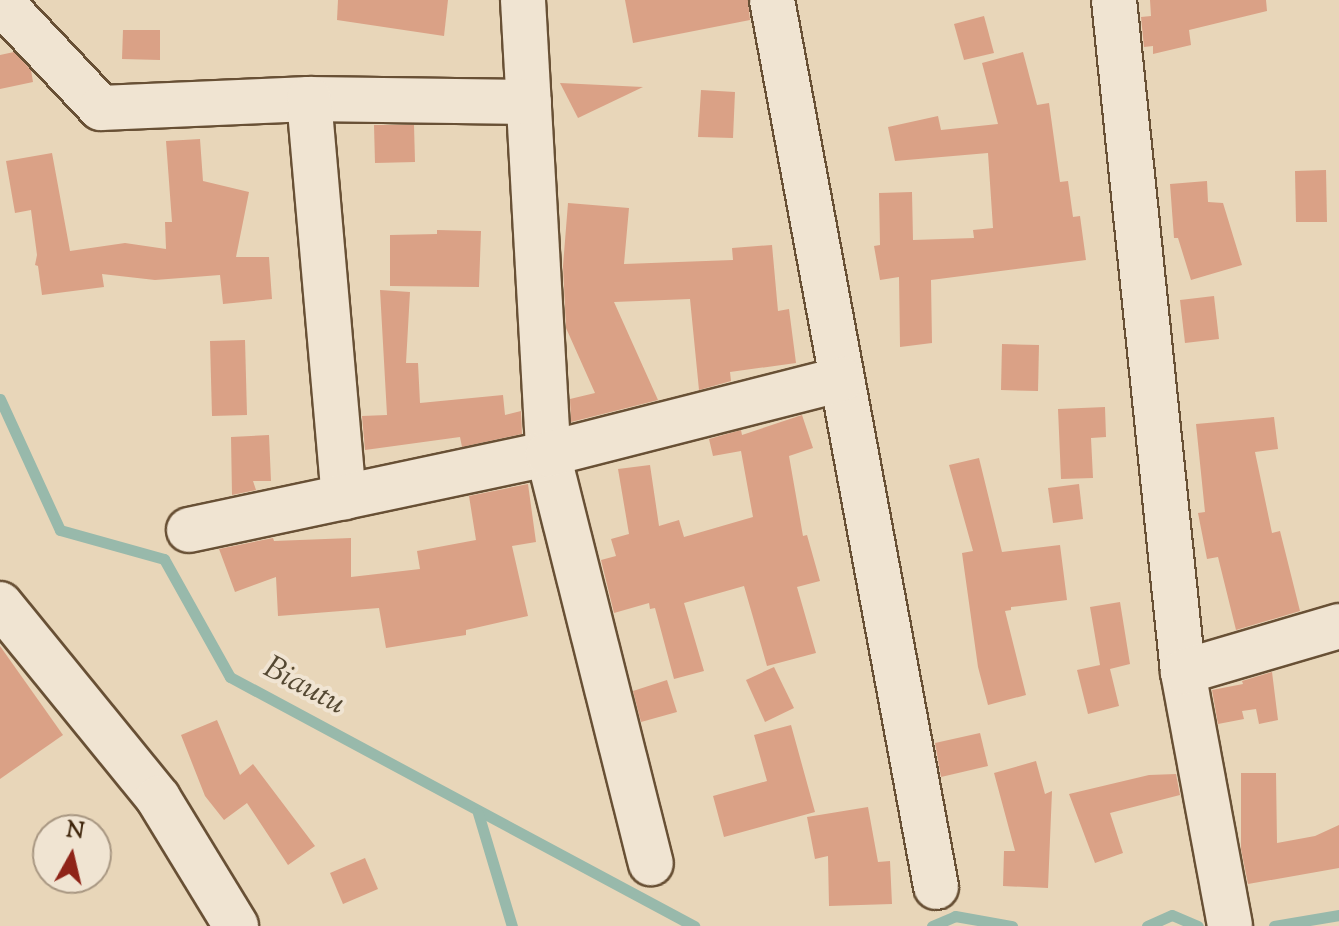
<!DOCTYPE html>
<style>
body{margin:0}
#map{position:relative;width:1339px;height:926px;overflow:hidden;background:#e8d6b9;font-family:"Sorts Mill Goudy",serif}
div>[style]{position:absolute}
.stream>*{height:11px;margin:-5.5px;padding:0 5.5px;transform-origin:5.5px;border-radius:5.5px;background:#98b9ab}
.building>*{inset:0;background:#daa186}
.roads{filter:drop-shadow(2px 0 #685035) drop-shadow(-2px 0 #685035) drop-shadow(0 2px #685035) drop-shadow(0 -2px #685035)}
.minor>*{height:44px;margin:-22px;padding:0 22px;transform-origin:22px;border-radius:22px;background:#f0e4d2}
span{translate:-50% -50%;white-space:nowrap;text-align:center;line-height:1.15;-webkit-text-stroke:8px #f0e4d2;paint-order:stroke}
.water-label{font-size:32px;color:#544832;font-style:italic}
.north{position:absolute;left:32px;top:814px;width:80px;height:80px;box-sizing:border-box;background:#f0e4d2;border:2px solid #a89782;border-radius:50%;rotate:8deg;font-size:22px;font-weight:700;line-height:32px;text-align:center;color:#3d2309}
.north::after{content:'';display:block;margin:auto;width:28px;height:36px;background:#8f2418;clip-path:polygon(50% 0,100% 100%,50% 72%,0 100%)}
</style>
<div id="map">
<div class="stream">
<i style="left:0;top:399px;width:144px;rotate:65.4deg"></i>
<i style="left:60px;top:530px;width:108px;rotate:15.6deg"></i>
<i style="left:164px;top:559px;width:135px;rotate:60.8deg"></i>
<i style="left:230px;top:677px;width:527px;rotate:28.22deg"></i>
<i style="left:478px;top:813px;width:118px;rotate:73.3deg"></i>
<i style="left:932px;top:926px;width:25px;rotate:-23deg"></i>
<i style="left:955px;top:916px;width:58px;rotate:10deg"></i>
<i style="left:1147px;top:926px;width:27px;rotate:-24deg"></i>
<i style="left:1172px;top:915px;width:28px;rotate:23deg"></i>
<i style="left:1274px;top:926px;width:66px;rotate:-9.6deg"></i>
</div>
<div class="building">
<i style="clip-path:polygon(338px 0,448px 0,444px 36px,337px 20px)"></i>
<i style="clip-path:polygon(625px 0,748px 0,750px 20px,633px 43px)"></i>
<i style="clip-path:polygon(1150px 0,1266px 0,1267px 11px,1189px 30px,1191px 45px,1153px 54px,1153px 46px,1144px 47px,1141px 17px,1151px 16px)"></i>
<i style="clip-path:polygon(984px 16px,994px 53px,964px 60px,954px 24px)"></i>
<i style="clip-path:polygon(123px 30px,160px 30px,160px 60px,122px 59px)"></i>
<i style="clip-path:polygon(14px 52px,31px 70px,33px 82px,0 89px,0 55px)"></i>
<i style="clip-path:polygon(1023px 52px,1037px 105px,1049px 103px,1060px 182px,1068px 181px,1073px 217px,1080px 216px,1086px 260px,931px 280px,932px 343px,900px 347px,899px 277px,880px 280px,874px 246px,880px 245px,879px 193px,912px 192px,913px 240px,974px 238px,973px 230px,993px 228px,988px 153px,895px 161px,888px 127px,938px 116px,941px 130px,998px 124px,982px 63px)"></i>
<i style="clip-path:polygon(560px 83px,643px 87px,578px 118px)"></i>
<i style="clip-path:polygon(701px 90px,735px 92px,733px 138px,698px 137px)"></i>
<i style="clip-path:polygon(374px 125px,414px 125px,415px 162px,375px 163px)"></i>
<i style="clip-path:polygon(200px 139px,203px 181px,249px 192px,236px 257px,269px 257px,272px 299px,223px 304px,220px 275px,155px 280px,102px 274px,104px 287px,42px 295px,38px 266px,35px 265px,37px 255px,31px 210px,15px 213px,6px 161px,52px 153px,70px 251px,125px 243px,166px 249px,165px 222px,172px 222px,166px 141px)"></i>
<i style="clip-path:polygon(1326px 170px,1327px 222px,1296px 222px,1295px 171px)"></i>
<i style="clip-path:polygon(1207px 181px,1208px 202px,1223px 203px,1242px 265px,1191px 280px,1178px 238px,1174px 238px,1170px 184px)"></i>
<i style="clip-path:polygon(568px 203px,629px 208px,624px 264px,733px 260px,732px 248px,772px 245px,778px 311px,789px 309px,796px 363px,730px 372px,731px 381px,699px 390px,690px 299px,614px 302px,658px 400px,571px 422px,570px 399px,595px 393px,566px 328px,563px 266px)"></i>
<i style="clip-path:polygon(437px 230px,481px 231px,479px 287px,390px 286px,390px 235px,437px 234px)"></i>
<i style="clip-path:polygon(380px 290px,410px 292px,406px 363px,418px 363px,420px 403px,503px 395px,505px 415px,521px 411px,522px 434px,462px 447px,460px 437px,365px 450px,362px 416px,387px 415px)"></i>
<i style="clip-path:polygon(1214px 296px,1219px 339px,1185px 343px,1180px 300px)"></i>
<i style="clip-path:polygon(245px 340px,247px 415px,212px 416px,210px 341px)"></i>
<i style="clip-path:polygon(1002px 344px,1039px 345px,1038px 391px,1001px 390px)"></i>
<i style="clip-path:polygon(1105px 407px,1106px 437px,1091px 438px,1093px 478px,1061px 479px,1058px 409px)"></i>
<i style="clip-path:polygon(802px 415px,813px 448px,789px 456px,803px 536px,807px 535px,820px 581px,797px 587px,816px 653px,767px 666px,744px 586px,684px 603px,704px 671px,674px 679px,655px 608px,650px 609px,649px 603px,614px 613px,601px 560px,616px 556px,611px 539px,629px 534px,618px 469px,650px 465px,659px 526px,679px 520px,684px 537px,753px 517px,741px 451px,713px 456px,709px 439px,741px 430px,742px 435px)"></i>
<i style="clip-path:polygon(1274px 417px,1278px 449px,1255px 452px,1272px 533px,1280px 531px,1300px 611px,1236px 630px,1218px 557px,1207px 559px,1198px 513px,1205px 512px,1196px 424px)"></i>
<i style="clip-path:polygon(269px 435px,271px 481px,253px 481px,256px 490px,232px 495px,231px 437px)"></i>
<i style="clip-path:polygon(979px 458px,1002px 552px,1060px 545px,1067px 600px,1011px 607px,1011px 610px,1005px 611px,1026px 695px,988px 705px,978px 667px,962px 553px,973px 551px,949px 465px)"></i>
<i style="clip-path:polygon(528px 484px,536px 542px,512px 546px,528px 616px,466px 630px,466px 635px,386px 648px,379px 608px,278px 616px,276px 577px,235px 592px,219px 549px,273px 538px,274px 541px,351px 538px,351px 577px,420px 569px,417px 551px,476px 540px,469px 496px)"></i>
<i style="clip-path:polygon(1079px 484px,1083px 519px,1053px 523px,1048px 488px)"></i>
<i style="clip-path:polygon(1120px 602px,1130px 664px,1110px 669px,1119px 706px,1088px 714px,1077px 670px,1100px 665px,1090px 607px)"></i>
<i style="clip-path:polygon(0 646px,63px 735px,0 779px)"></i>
<i style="clip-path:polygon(774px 667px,794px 708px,765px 722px,746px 680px)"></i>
<i style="clip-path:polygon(1272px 672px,1278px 720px,1259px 724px,1256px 709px,1242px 711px,1244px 719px,1218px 724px,1212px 690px,1243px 684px,1242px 681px)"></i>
<i style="clip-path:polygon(667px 680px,677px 712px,641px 722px,633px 691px)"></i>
<i style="clip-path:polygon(217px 720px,240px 775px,253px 764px,315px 846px,288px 865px,247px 803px,224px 820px,205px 796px,181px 735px)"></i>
<i style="clip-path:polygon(791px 725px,815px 812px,724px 837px,713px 796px,767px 781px,754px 735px)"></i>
<i style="clip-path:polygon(980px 733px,988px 766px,941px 777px,935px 743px)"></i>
<i style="clip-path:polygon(1036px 761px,1045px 794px,1052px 791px,1048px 888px,1003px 886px,1004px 851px,1015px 851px,994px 773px)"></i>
<i style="clip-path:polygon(1241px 773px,1276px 773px,1277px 843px,1315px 836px,1339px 825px,1339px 868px,1248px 884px,1241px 849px)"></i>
<i style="clip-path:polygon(1176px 774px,1180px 795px,1110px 813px,1123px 853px,1095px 863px,1069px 794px,1149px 775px)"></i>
<i style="clip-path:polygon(868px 807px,878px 862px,890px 861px,892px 904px,829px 906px,828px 856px,815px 859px,807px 817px)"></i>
<i style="clip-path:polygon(365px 858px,378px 889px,343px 904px,330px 873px)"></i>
</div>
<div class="roads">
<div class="minor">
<i style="left:523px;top:0;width:455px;rotate:86.8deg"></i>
<i style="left:548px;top:454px;width:422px;rotate:75.9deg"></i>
<i style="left:772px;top:0;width:902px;rotate:79.52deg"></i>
<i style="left:1114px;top:0;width:676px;rotate:84.14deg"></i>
<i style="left:1183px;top:672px;width:258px;rotate:79.5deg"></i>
<i style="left:0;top:1px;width:147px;rotate:46.7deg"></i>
<i style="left:101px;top:108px;width:208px;rotate:-2.5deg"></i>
<i style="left:309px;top:99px;width:220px;rotate:0.8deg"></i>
<i style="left:309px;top:99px;width:400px;rotate:85deg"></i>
<i style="left:189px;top:530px;width:367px;rotate:-12deg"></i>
<i style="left:548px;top:454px;width:303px;rotate:-14.3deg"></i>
<i style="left:0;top:604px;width:250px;rotate:50.8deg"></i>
<i style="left:158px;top:798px;width:150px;rotate:58.6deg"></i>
<i style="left:1183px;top:672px;width:163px;rotate:-16.4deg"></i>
</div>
</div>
<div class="water-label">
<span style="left:304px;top:687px;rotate:28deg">Biautu</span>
</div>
<div class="north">N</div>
</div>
